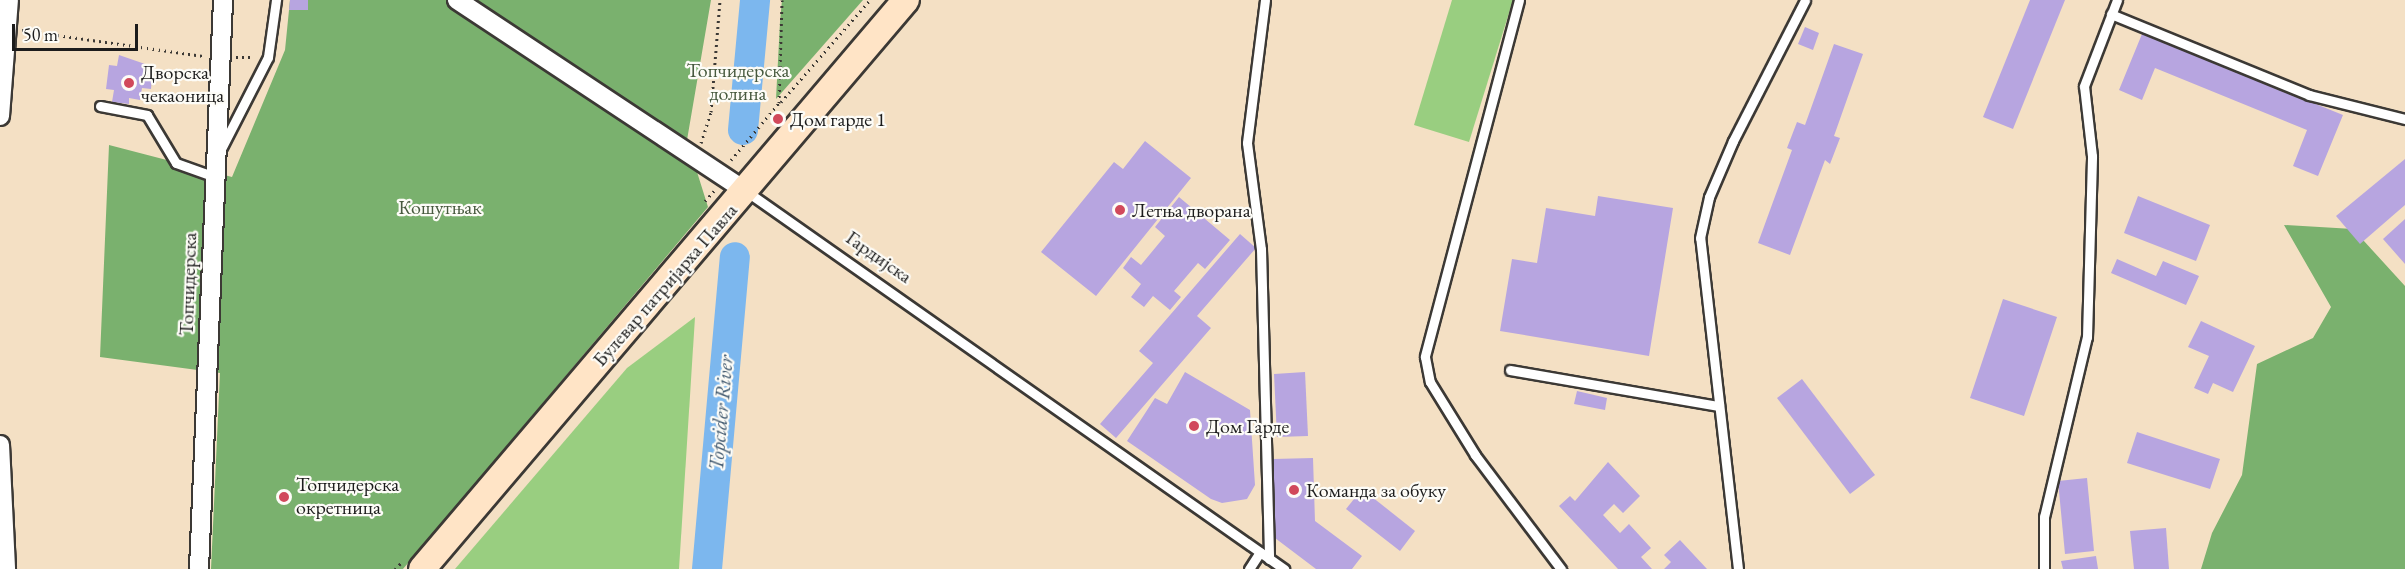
<!DOCTYPE html>
<meta charset="utf-8">
<style>
body{margin:0}
#map{position:relative;width:2405px;height:569px;overflow:hidden;background:#f4e0c4;font-family:"EB Garamond",serif}
div>[style]{position:absolute}
.green>*{inset:0;background:#99ce80}
.forest>*{inset:0;background:#7ab16e}
.river>*{height:30px;margin:-15px;padding:0 15px;transform-origin:15px;border-radius:15px;background:#7cb7ee}
.building>*{inset:0;background:#b7a5e0}
.path>*{height:3px;margin-top:-1.5px;transform-origin:0;background:repeating-linear-gradient(90deg,#3c3935 0 1.5px,transparent 0 6px)}
.roads{filter:drop-shadow(2px 0 #3c3935) drop-shadow(-2px 0 #3c3935) drop-shadow(0 2px #3c3935) drop-shadow(0 -2px #3c3935)}
.lane>*{height:9px;margin:-4.5px;padding:0 4.5px;transform-origin:4.5px;border-radius:4.5px;background:#fff}
.street>*{height:18px;margin:-9px;padding:0 9px;transform-origin:9px;border-radius:9px;background:#fff}
.secondary>*{height:26px;margin:-13px;padding:0 13px;transform-origin:13px;border-radius:13px;background:#ffe4c6}
.dots>*{width:16px;height:16px;translate:-50% -50%;box-sizing:border-box;border:3px solid #fdfcf7;border-radius:50%}
span{translate:-50% -50%;white-space:nowrap;text-align:center;line-height:1.15;-webkit-text-stroke:4.5px #fdfcf7;paint-order:stroke}
.park-label{font-size:20px;color:#485a3f}
.poi-label{font-size:20px;color:#1c1c1c}
.left{translate:0 -50%;text-align:left}
.street-label{font-size:20px;color:#1c1c1c}
.water-label{font-size:21px;color:#425a70;font-style:italic}
.scale{position:absolute;left:12px;top:24px;width:126px;height:27px;box-sizing:border-box;border:3px solid #1c1c1c;border-top:0;padding-left:8px;font-size:18px;line-height:21px;white-space:nowrap;color:#1c1c1c;-webkit-text-stroke:4px #fdfcf7;paint-order:stroke}
</style>
<div id="map">
<div class="green">
<i style="clip-path:polygon(1452px 0,1513px 0,1469px 142px,1414px 125px)"></i>
<i style="clip-path:polygon(695px 317px,679px 569px,455px 569px,627px 368px)"></i>
</div>
<div class="forest">
<i style="clip-path:polygon(290px 0,711px 0,687px 140px,708px 207px,403px 569px,211px 569px,220px 373px,100px 357px,109px 145px,232px 177px,285px 50px)"></i>
<i style="clip-path:polygon(782px 0,863px 0,776px 99px,780px 22px)"></i>
<i style="clip-path:polygon(2284px 225px,2353px 229px,2405px 286px,2405px 569px,2201px 569px,2212px 533px,2242px 475px,2257px 364px,2313px 338px,2331px 307px)"></i>
</div>
<div class="river">
<i style="left:743px;top:130px;width:131px;rotate:-84.7deg"></i>
<i style="left:707px;top:569px;width:313px;rotate:-84.9deg"></i>
</div>
<div class="building">
<i style="clip-path:polygon(290px 0,308px 0,308px 10px,289px 10px)"></i>
<i style="clip-path:polygon(2030px 0,2065px 0,2013px 129px,1983px 117px)"></i>
<i style="clip-path:polygon(1805px 27px,1819px 33px,1813px 50px,1798px 44px)"></i>
<i style="clip-path:polygon(2142px 34px,2343px 115px,2318px 176px,2293px 166px,2307px 130px,2155px 68px,2142px 100px,2119px 90px)"></i>
<i style="clip-path:polygon(1834px 44px,1863px 54px,1834px 136px,1840px 138px,1830px 164px,1825px 160px,1790px 255px,1758px 243px,1792px 150px,1787px 148px,1797px 122px,1805px 125px)"></i>
<i style="clip-path:polygon(119px 55px,145px 64px,144px 76px,152px 78px,151px 89px,142px 88px,140px 100px,129px 98px,129px 104px,112px 102px,114px 90px,106px 89px,109px 65px,117px 66px)"></i>
<i style="clip-path:polygon(1145px 141px,1191px 178px,1096px 296px,1041px 252px,1114px 162px,1123px 169px)"></i>
<i style="clip-path:polygon(2405px 159px,2405px 205px,2360px 244px,2336px 216px)"></i>
<i style="clip-path:polygon(1598px 196px,1673px 208px,1649px 356px,1500px 331px,1512px 259px,1537px 263px,1546px 208px,1595px 216px)"></i>
<i style="clip-path:polygon(2138px 196px,2210px 225px,2196px 261px,2124px 233px)"></i>
<i style="clip-path:polygon(1179px 197px,1230px 240px,1205px 269px,1198px 263px,1174px 291px,1181px 297px,1170px 310px,1153px 296px,1144px 307px,1131px 297px,1141px 284px,1123px 268px,1131px 257px,1141px 265px,1165px 236px,1155px 227px)"></i>
<i style="clip-path:polygon(2405px 219px,2405px 264px,2383px 239px)"></i>
<i style="clip-path:polygon(1240px 234px,1256px 248px,1197px 316px,1211px 328px,1116px 438px,1100px 424px,1153px 363px,1139px 351px)"></i>
<i style="clip-path:polygon(2117px 259px,2156px 276px,2163px 261px,2199px 276px,2186px 305px,2111px 273px)"></i>
<i style="clip-path:polygon(2003px 299px,2057px 317px,2024px 416px,1970px 398px)"></i>
<i style="clip-path:polygon(2201px 321px,2255px 346px,2233px 392px,2213px 383px,2208px 394px,2194px 388px,2209px 356px,2188px 347px)"></i>
<i style="clip-path:polygon(1185px 372px,1250px 410px,1255px 485px,1247px 499px,1222px 503px,1211px 499px,1127px 441px,1155px 398px,1167px 404px)"></i>
<i style="clip-path:polygon(1305px 372px,1308px 436px,1277px 437px,1274px 374px)"></i>
<i style="clip-path:polygon(1802px 379px,1875px 475px,1850px 494px,1777px 398px)"></i>
<i style="clip-path:polygon(1577px 391px,1607px 398px,1605px 410px,1574px 404px)"></i>
<i style="clip-path:polygon(2137px 432px,2220px 459px,2210px 489px,2127px 463px)"></i>
<i style="clip-path:polygon(1313px 458px,1315px 521px,1362px 556px,1352px 569px,1316px 569px,1275px 538px,1273px 459px)"></i>
<i style="clip-path:polygon(1608px 462px,1640px 496px,1623px 513px,1614px 504px,1603px 515px,1620px 533px,1629px 524px,1651px 548px,1641px 557px,1652px 569px,1618px 569px,1559px 506px,1570px 496px,1575px 501px)"></i>
<i style="clip-path:polygon(2087px 478px,2094px 551px,2065px 554px,2058px 481px)"></i>
<i style="clip-path:polygon(1362px 489px,1415px 531px,1400px 551px,1346px 509px)"></i>
<i style="clip-path:polygon(2166px 528px,2169px 569px,2134px 569px,2130px 531px)"></i>
<i style="clip-path:polygon(1680px 540px,1707px 569px,1664px 569px,1671px 562px,1664px 555px)"></i>
<i style="clip-path:polygon(2096px 556px,2098px 569px,2063px 569px,2061px 561px)"></i>
</div>
<div class="path">
<i style="left:22px;top:30px;width:183px;rotate:8.2deg"></i>
<i style="left:236px;top:57px;width:18px"></i>
<i style="left:781px;top:102px;width:135px;rotate:-48.9deg"></i>
<i style="left:701px;top:143px;width:33px;rotate:-72deg"></i>
<i style="left:711px;top:112px;width:112px;rotate:-85.4deg"></i>
<i style="left:731px;top:160px;width:75px;rotate:-49.9deg"></i>
<i style="left:779px;top:103px;width:103px;rotate:-88.3deg"></i>
<i style="left:705px;top:201px;width:15px;rotate:-48deg"></i>
<i style="left:395px;top:569px;width:10px;rotate:-45deg"></i>
</div>
<div class="roads">
<div class="lane">
<i style="left:1265px;top:0;width:144px;rotate:97.2deg"></i>
<i style="left:1247px;top:143px;width:107px;rotate:82.5deg"></i>
<i style="left:1261px;top:249px;width:310px;rotate:88.5deg"></i>
<i style="left:1519px;top:0;width:369px;rotate:104.8deg"></i>
<i style="left:1425px;top:357px;width:25px;rotate:79deg"></i>
<i style="left:1430px;top:382px;width:86px;rotate:58.3deg"></i>
<i style="left:1475px;top:455px;width:143px;rotate:53deg"></i>
<i style="left:2111px;top:14px;width:214px;rotate:22.2deg"></i>
<i style="left:2309px;top:95px;width:99px;rotate:14deg"></i>
<i style="left:100px;top:106px;width:48px;rotate:10.8deg"></i>
<i style="left:147px;top:115px;width:56px;rotate:58.9deg"></i>
<i style="left:176px;top:163px;width:41px;rotate:19.7deg"></i>
<i style="left:222px;top:147px;width:101px;rotate:-62.9deg"></i>
<i style="left:268px;top:57px;width:58px;rotate:-82deg"></i>
<i style="left:746px;top:191px;width:658px;rotate:35.09deg"></i>
<i style="left:1510px;top:370px;width:212px;rotate:9.8deg"></i>
<i style="left:1249px;top:569px;width:20px;rotate:-57deg"></i>
<i style="left:1738px;top:569px;width:333px;rotate:-96.5deg"></i>
<i style="left:1700px;top:238px;width:42px;rotate:-77.6deg"></i>
<i style="left:1709px;top:197px;width:61px;rotate:-66.8deg"></i>
<i style="left:1733px;top:141px;width:158px;rotate:-62.9deg"></i>
<i style="left:2044px;top:569px;width:52px;rotate:-90deg"></i>
<i style="left:2044px;top:517px;width:185px;rotate:-76.6deg"></i>
<i style="left:2087px;top:337px;width:181px;rotate:-88.4deg"></i>
<i style="left:2092px;top:156px;width:70px;rotate:-96.5deg"></i>
<i style="left:2084px;top:86px;width:92px;rotate:-69deg"></i>
</div>
<div class="street">
<i style="left:457px;top:0;width:346px;rotate:33.5deg"></i>
<i style="left:0;top:116px;width:116px;rotate:-85.6deg"></i>
<i style="left:0;top:445px;width:124px;rotate:87.2deg"></i>
<i style="left:199px;top:569px;width:570px;rotate:-87.58deg"></i>
</div>
<div class="secondary">
<i style="left:422px;top:569px;width:747px;rotate:-49.62deg"></i>
</div>
</div>
<div class="dots">
<i style="left:129px;top:83px;background:#d1495b"></i>
<i style="left:778px;top:119px;background:#d1495b"></i>
<i style="left:1120px;top:210px;background:#d1495b"></i>
<i style="left:1194px;top:426px;background:#d1495b"></i>
<i style="left:1294px;top:490px;background:#d1495b"></i>
<i style="left:284px;top:497px;background:#d1495b"></i>
</div>
<div class="park-label">
<span style="left:738px;top:82px">Топчидерска<br>долина</span>
<span style="left:440px;top:207px">Кошутњак</span>
</div>
<div class="poi-label">
<span class="left" style="left:141px;top:84px">Дворска<br>чекаоница</span>
<span class="left" style="left:790px;top:119px">Дом гарде 1</span>
<span class="left" style="left:1132px;top:210px">Летња дворана</span>
<span class="left" style="left:1206px;top:426px">Дом Гарде</span>
<span class="left" style="left:296px;top:496px">Топчидерска<br>окретница</span>
<span class="left" style="left:1306px;top:490px">Команда за обуку</span>
</div>
<div class="street-label">
<span style="left:879px;top:257px;rotate:35deg">Гардијска</span>
<span style="left:188px;top:284px;rotate:-88deg">Топчидерска</span>
<span style="left:665px;top:285px;rotate:-49deg">Булевар патријарха Павла</span>
</div>
<div class="water-label">
<span style="left:721px;top:413px;rotate:-85deg">Topcider River</span>
</div>
<div class="scale">50 m</div>
</div>
